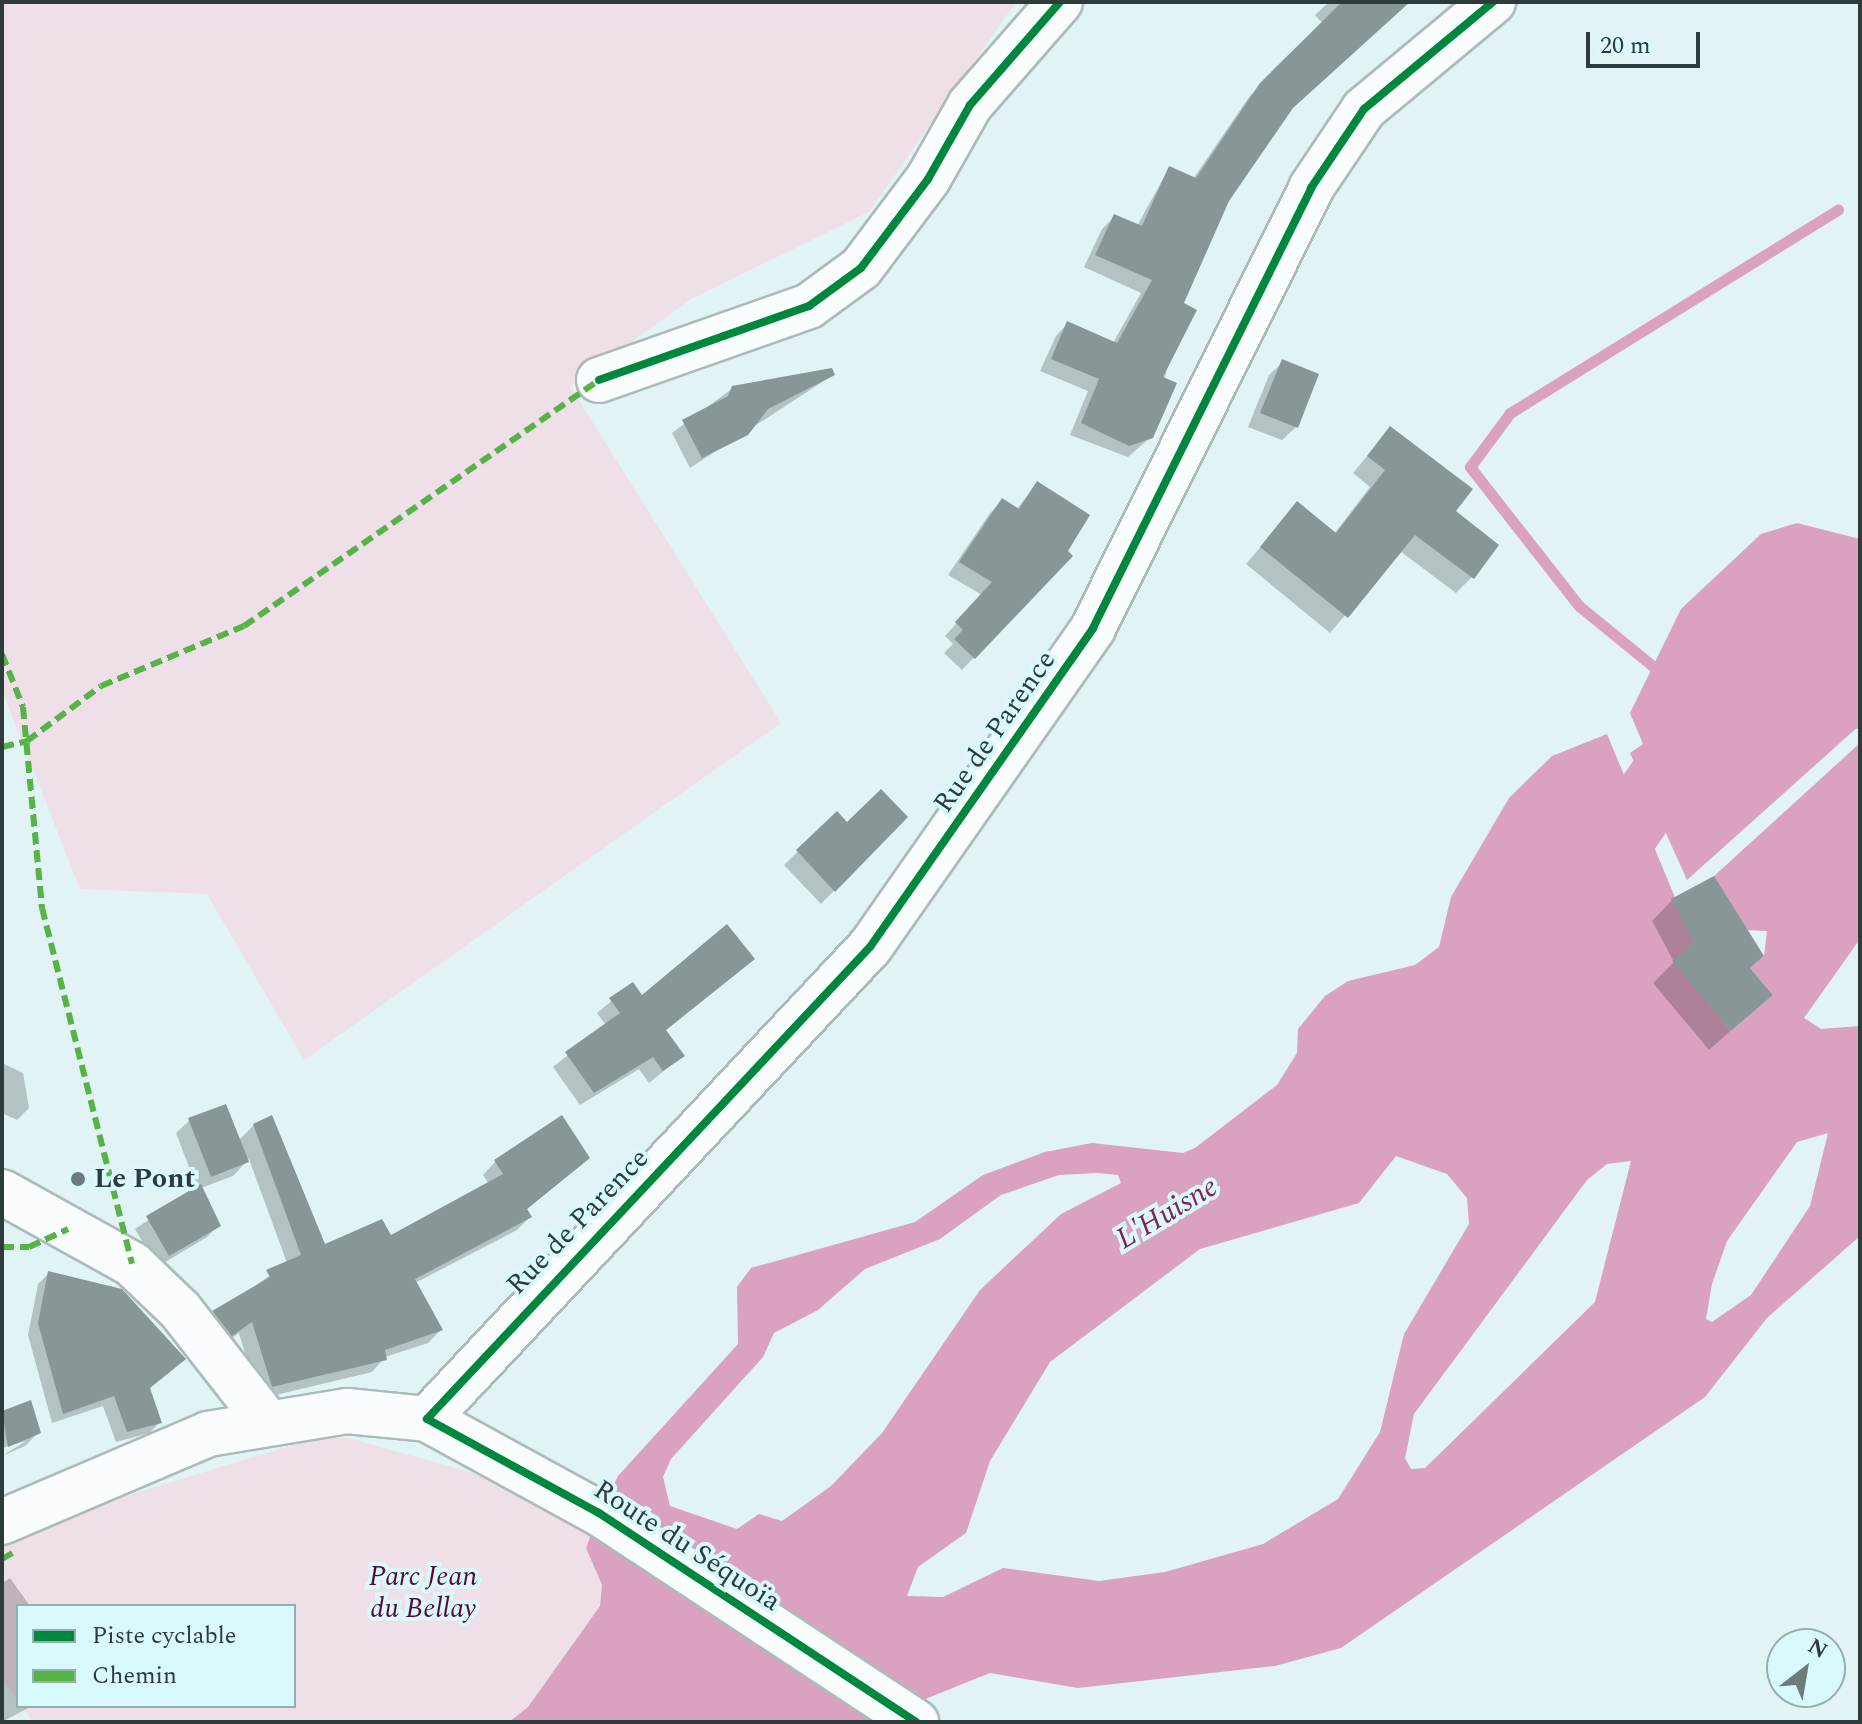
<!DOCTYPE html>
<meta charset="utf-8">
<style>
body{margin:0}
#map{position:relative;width:1862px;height:1724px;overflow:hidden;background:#e1f3f5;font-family:Spectral,serif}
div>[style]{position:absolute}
.green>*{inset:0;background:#efdfe9}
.water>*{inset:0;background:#dba2bf}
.shadow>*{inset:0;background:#0003}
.stream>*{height:11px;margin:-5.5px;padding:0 5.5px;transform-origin:5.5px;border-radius:5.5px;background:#dba2bf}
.river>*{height:68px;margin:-34px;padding:0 34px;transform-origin:34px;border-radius:34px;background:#dba2bf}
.building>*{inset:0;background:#889698}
.roads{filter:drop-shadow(2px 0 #acbabb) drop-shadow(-2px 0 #acbabb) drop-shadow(0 2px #acbabb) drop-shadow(0 -2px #acbabb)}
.minor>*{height:44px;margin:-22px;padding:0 22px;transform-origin:22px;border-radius:22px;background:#fafdfe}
.quiet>*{height:6px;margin-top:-3px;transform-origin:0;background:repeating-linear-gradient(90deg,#56b346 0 12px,transparent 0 18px)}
.cycleway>*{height:8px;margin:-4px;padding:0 4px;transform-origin:4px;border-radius:4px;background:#00873e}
.dots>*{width:22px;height:22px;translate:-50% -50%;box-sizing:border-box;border:4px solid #d9fafd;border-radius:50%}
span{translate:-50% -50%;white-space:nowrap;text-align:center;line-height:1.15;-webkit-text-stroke:8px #d9fafd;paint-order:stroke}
.street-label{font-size:28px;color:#2e3b3c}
.poi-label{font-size:28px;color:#2e3b3c;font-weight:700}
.left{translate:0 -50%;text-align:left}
.park-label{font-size:28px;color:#590836;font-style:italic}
.water-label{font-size:30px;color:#871f57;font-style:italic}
.frame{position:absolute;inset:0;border:4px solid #2e3b3c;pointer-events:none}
.legend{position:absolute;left:16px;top:1604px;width:280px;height:104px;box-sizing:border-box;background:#d9fafd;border:2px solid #95aeb0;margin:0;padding:10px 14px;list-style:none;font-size:24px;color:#2e3b3c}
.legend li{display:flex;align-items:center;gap:16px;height:40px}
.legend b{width:40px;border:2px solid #95aeb0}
.north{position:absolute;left:1766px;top:1628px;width:80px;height:80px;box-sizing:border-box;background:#d9fafd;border:2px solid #95aeb0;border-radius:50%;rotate:31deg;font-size:22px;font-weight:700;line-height:32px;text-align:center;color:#2e3b3c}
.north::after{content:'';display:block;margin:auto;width:28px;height:36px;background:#6d7b7d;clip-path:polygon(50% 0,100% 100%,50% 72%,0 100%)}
.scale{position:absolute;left:1586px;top:32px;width:114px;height:36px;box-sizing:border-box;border:4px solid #2e3b3c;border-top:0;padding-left:10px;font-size:24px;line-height:28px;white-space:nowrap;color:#2e3b3c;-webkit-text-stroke:6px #d9fafd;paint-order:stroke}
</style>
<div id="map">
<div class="green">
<i style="clip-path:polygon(2px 2px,1016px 2px,869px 212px,691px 299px,570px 386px,781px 723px,304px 1060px,207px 894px,80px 889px,2px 691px)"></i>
<i style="clip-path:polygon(316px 1438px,349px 1438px,473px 1473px,594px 1526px,586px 1548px,602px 1585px,600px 1606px,528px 1708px,509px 1722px,33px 1722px,22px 1706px,294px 1706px,294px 1606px,18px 1606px,18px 1701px,2px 1679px,2px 1545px,83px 1509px)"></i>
</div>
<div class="water">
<i style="clip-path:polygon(1797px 523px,1860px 539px,1860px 725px,1687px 880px,1630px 753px,1643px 744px,1630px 713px,1681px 609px,1761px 534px)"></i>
<i style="clip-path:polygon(evenodd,1607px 734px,1694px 943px,1673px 961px,1731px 1031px,1773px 995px,1750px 968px,1764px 956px,1767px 931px,1743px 930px,1714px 876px,1860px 743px,1860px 939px,1804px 1018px,1821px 1029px,1860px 1026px,1860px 1236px,1767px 1318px,1705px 1397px,1341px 1648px,1275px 1666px,1078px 1688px,990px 1673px,898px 1710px,887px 1722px,509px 1722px,528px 1707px,600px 1606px,602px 1585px,586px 1548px,599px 1513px,618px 1476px,738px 1344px,737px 1287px,751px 1268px,915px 1222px,983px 1175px,1045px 1152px,1092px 1143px,1183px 1153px,1195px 1148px,1277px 1085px,1297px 1053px,1298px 1029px,1325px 996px,1348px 981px,1415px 965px,1439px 947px,1451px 897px,1509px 798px,1552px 756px,1607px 734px,1828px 1133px,1810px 1206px,1751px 1295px,1712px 1322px,1706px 1319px,1712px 1284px,1727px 1241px,1797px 1142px,1828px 1133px,1607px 734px,1396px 1156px,1447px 1174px,1467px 1198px,1469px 1224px,1404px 1334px,1380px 1432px,1338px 1499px,1263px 1544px,1165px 1572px,1099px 1581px,1003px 1568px,943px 1597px,907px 1596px,918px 1567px,966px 1533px,990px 1461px,1050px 1362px,1200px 1249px,1359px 1203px,1396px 1156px,1607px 734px,1631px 1161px,1595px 1302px,1425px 1468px,1411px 1469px,1405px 1458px,1414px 1414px,1587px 1180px,1607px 1164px,1631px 1161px,1607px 734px,1097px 1173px,1118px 1175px,1121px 1183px,1061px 1214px,980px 1290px,882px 1433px,831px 1486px,782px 1521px,759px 1514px,737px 1529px,670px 1506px,663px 1477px,671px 1459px,763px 1357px,774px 1333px,818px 1310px,865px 1269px,940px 1239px,1001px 1195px,1059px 1175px,1097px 1173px)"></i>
</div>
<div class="shadow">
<i style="clip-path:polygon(1329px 2px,1409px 2px,1290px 110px,1227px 200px,1182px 304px,1151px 437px,1128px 457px,1070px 435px,1088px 391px,1040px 371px,1056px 336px,1068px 323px,1113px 343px,1141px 293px,1084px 267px,1102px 229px,1114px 217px,1137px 226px,1169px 168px,1193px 179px,1249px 97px,1323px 24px,1315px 15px)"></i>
<i style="clip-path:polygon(1283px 362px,1296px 427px,1282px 440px,1248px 427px,1269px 375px)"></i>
<i style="clip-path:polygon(833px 375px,690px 468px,672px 433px,733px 388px)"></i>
<i style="clip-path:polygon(1390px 429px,1453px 512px,1472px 577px,1456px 593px,1400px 551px,1330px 633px,1246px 564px,1297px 504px,1334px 534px,1370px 487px,1353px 473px)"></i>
<i style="clip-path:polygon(1037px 483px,1070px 556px,962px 670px,944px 653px,953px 644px,945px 636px,982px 595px,948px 575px,990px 513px,1002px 501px,1016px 510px)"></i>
<i style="clip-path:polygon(837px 814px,847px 824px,905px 817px,821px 904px,784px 865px)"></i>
<i style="clip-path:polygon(1672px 900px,1771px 995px,1709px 1050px,1653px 983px,1674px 962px,1652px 921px)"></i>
<i style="clip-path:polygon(753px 959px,665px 1031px,682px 1056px,649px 1083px,639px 1069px,580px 1105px,553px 1067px,606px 1025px,597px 1013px,632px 984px,642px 998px)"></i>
<i style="clip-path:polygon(2px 1063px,23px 1073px,29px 1108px,17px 1120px,2px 1113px)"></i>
<i style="clip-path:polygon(190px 1120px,238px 1141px,254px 1125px,324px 1246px,390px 1238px,489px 1184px,483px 1175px,495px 1162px,588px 1158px,525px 1211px,530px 1217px,517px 1230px,415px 1283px,441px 1330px,428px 1343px,385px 1357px,372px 1372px,259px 1399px,239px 1333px,218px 1348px,201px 1325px,287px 1263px,249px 1159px,233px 1176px,201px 1188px,219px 1225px,207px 1237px,157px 1267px,135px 1229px,197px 1188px,176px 1133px)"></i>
<i style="clip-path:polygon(49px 1273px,121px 1291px,184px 1359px,148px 1389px,160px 1422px,149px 1433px,116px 1442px,103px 1406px,52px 1423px,28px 1335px,38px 1284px)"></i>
<i style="clip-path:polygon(29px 1403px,39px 1432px,25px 1446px,2px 1456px,26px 1441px,2px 1448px,2px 1413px)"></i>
<i style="clip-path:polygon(10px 1578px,30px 1606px,18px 1606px,18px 1706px,32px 1706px,2px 1722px,2px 1583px)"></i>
</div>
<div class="stream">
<i style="left:1660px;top:672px;width:104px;rotate:-140.8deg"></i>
<i style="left:1579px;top:606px;width:177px;rotate:-128.1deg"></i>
<i style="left:1470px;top:467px;width:67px;rotate:-53.5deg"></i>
<i style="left:1510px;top:413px;width:386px;rotate:-31.8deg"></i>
</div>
<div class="river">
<i style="left:1586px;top:888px;width:185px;rotate:-55.1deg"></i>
<i style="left:1692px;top:736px;width:157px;rotate:-20.5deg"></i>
<i style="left:1839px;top:681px;width:25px;rotate:34deg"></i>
</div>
<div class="building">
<i style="clip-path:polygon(1342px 2px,1410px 2px,1293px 108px,1229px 201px,1184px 303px,1197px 310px,1163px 377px,1177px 383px,1153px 438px,1129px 446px,1081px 423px,1099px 379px,1051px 359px,1067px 321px,1117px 343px,1152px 280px,1095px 255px,1114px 214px,1142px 226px,1169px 166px,1196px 178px,1260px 83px)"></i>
<i style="clip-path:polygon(1282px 359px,1319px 374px,1298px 428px,1260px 413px)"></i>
<i style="clip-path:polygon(832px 368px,835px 375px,768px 409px,748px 435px,702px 458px,682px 420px,728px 396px,732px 386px)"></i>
<i style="clip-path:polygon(1390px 426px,1473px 489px,1456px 511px,1499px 545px,1474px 579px,1415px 535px,1348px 618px,1260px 547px,1297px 501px,1336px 533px,1385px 470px,1367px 456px)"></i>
<i style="clip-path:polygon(1037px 481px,1090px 515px,1068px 551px,1073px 556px,975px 659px,954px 639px,963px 630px,955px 622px,992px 582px,959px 562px,1002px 498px,1019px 509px)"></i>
<i style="clip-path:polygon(881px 789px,908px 817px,835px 892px,796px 850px,837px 811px,847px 822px)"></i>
<i style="clip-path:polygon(1714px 876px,1764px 956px,1750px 968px,1773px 995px,1731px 1031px,1672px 961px,1694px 943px,1671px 899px)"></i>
<i style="clip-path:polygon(727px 924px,755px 959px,666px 1030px,685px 1056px,663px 1071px,653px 1057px,594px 1093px,565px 1052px,620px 1013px,609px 998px,633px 982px,642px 995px)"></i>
<i style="clip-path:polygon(226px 1104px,249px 1162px,211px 1177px,188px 1118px)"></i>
<i style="clip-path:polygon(272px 1115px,325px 1244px,382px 1219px,391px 1235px,503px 1174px,494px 1160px,562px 1115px,590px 1158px,527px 1209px,532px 1217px,415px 1279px,443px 1330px,385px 1350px,387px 1360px,272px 1387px,252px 1322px,232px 1336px,212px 1311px,270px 1277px,266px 1270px,301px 1255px,253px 1124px)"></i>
<i style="clip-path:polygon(201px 1184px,221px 1226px,169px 1256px,146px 1216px)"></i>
<i style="clip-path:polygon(48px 1271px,122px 1289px,186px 1359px,150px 1388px,162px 1423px,127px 1432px,114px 1396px,63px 1414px,38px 1323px)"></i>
<i style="clip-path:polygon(31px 1400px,41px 1433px,8px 1447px,2px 1411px)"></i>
</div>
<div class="roads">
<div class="minor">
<i style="left:599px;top:380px;width:223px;rotate:-19.4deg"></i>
<i style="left:809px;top:306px;width:64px;rotate:-36.2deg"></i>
<i style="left:861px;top:268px;width:111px;rotate:-53deg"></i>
<i style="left:928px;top:179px;width:85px;rotate:-60.4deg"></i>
<i style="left:970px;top:105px;width:137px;rotate:-48.9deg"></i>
<i style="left:2px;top:1192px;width:149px;rotate:29deg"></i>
<i style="left:132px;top:1264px;width:66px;rotate:43.8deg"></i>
<i style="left:180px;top:1310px;width:140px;rotate:52deg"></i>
<i style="left:427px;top:1419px;width:647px;rotate:-46.82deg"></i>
<i style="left:870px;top:947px;width:389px;rotate:-55deg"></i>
<i style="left:1093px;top:628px;width:491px;rotate:-63.6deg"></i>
<i style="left:1311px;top:188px;width:95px;rotate:-56.1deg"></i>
<i style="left:1364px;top:109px;width:168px;rotate:-39.7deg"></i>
<i style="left:2px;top:1522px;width:224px;rotate:-23.1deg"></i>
<i style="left:208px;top:1434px;width:141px;rotate:-9.4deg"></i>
<i style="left:347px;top:1411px;width:80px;rotate:5.7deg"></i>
<i style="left:427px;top:1419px;width:196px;rotate:28.7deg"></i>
<i style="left:599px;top:1513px;width:380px;rotate:33.4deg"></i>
</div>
</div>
<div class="quiet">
<i style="left:2px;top:654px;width:57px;rotate:68.4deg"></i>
<i style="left:23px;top:707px;width:202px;rotate:84.6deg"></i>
<i style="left:42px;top:908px;width:367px;rotate:75.8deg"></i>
<i style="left:2px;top:747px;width:26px;rotate:-13deg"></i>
<i style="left:27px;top:741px;width:92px;rotate:-36.6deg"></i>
<i style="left:101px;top:686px;width:155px;rotate:-22.8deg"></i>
<i style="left:244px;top:626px;width:432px;rotate:-34.7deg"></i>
<i style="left:2px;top:1247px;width:27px"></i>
<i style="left:29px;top:1247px;width:43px;rotate:-24.8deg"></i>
<i style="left:2px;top:1559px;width:14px;rotate:-30deg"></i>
</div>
<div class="cycleway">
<i style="left:599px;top:380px;width:223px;rotate:-19.4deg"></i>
<i style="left:809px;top:306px;width:64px;rotate:-36.2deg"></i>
<i style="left:861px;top:268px;width:111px;rotate:-53deg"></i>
<i style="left:928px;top:179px;width:85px;rotate:-60.4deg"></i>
<i style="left:970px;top:105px;width:137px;rotate:-48.9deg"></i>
<i style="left:916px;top:1722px;width:380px;rotate:-146.6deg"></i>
<i style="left:599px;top:1513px;width:196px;rotate:-151.3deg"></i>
<i style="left:427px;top:1419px;width:647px;rotate:-46.82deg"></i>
<i style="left:870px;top:947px;width:389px;rotate:-55deg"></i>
<i style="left:1093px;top:628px;width:491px;rotate:-63.6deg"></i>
<i style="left:1311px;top:188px;width:95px;rotate:-56.1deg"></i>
<i style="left:1364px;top:109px;width:168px;rotate:-39.7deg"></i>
</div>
<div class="dots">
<i style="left:78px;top:1179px;background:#6d7b7d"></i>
</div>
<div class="street-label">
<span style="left:995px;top:732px;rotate:-55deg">Rue de Parence</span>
<span style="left:578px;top:1222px;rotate:-46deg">Rue de Parence</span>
<span style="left:687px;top:1546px;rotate:33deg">Route du Séquoïa</span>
</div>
<div class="poi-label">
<span class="left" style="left:94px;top:1179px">Le Pont</span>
</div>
<div class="park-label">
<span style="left:423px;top:1593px">Parc Jean<br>du Bellay</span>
</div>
<div class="water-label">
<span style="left:1167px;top:1213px;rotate:-31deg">L'Huisne</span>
</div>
<div class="frame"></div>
<ul class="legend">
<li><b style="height:10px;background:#00873e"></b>Piste cyclable</li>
<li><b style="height:10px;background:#56b346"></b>Chemin</li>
</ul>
<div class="north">N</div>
<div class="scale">20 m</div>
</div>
